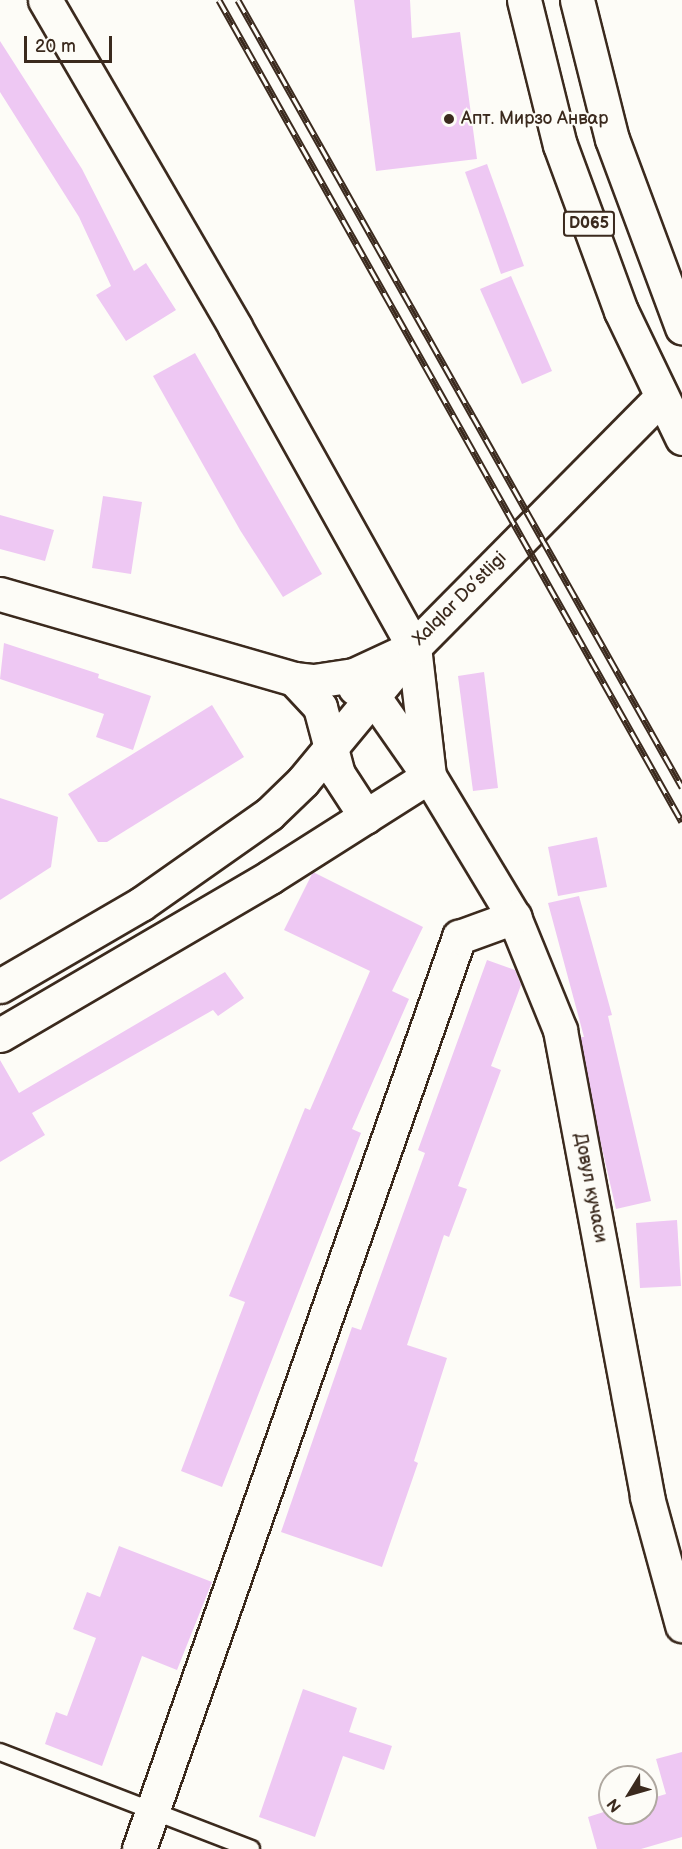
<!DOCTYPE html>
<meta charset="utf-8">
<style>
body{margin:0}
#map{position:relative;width:682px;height:1849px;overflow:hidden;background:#fdfcf7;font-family:"Balsamiq Sans",sans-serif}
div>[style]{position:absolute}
.building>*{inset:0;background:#eec8f3}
.roads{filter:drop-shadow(2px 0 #3b2a1e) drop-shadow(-2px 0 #3b2a1e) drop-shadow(0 2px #3b2a1e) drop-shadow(0 -2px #3b2a1e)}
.service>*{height:16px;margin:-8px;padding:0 8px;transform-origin:8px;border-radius:8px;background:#fdfcf7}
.minor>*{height:33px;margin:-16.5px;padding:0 16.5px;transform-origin:16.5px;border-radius:16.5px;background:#fdfcf7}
.tertiary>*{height:33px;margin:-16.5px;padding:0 16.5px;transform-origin:16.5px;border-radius:16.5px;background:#fdfcf7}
.secondary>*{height:33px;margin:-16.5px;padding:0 16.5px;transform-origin:16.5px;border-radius:16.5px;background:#fdfcf7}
.primary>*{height:33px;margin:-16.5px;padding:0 16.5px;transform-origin:16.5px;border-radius:16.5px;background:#fdfcf7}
.rail>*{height:7px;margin-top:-3.5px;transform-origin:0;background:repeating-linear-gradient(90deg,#fdfcf7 0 14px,#3b2a1e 0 28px);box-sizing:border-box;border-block:2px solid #3b2a1e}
.dots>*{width:16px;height:16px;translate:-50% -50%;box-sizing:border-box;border:3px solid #fdfcf7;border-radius:50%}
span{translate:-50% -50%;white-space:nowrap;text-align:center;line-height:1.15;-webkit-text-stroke:4.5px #fdfcf7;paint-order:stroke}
.shield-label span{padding:2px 4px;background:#fdfcf7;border:2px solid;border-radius:4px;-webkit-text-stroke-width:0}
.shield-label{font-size:16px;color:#3b2a1e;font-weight:700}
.poi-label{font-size:18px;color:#3b2a1e}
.left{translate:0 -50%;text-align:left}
.street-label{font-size:18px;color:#3b2a1e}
.north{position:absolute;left:598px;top:1765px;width:60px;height:60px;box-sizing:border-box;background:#fdfcf7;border:2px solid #afa8a0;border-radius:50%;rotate:233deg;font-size:16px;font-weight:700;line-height:24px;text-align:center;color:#3b2a1e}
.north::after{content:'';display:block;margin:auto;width:21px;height:27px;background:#3b2a1e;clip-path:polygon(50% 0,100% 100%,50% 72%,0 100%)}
.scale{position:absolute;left:24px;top:36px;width:88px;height:27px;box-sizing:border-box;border:3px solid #3b2a1e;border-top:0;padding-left:8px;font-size:18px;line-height:21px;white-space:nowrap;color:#3b2a1e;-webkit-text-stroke:4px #fdfcf7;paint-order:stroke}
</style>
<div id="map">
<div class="building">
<i style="clip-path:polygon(354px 0,410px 0,412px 38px,460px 32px,477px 159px,376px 171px)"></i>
<i style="clip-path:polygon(0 41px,82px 169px,134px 271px,146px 263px,176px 310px,126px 341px,96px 295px,111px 286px,79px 217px,0 92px)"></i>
<i style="clip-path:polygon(487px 164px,524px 266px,501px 274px,465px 172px)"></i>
<i style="clip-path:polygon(511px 276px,552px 371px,522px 384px,480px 289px)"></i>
<i style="clip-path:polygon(195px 353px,322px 574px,283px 597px,240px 530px,153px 376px)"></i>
<i style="clip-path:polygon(103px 496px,142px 502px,131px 574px,92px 568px)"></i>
<i style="clip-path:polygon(0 515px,54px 530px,45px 561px,0 549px)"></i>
<i style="clip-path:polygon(4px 643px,99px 674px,98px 678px,151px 696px,133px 750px,96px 737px,104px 714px,0 679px)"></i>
<i style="clip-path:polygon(484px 672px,498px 788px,473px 791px,458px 676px)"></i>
<i style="clip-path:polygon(212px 705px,244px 757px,107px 842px,98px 842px,68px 794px)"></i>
<i style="clip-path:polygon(0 798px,58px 817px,51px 867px,0 900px)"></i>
<i style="clip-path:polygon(597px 837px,607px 887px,558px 896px,548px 847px)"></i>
<i style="clip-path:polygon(313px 872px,423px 927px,392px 991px,409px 999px,352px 1129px,361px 1133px,222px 1487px,181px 1471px,245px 1302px,229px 1296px,305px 1108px,310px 1110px,370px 971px,284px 930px)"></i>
<i style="clip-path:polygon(579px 896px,612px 1015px,608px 1016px,651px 1201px,616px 1209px,598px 1131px,580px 1037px,584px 1037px,548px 903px)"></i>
<i style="clip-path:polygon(487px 960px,515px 970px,521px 985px,491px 1066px,501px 1070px,458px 1186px,467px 1189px,449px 1237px,444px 1235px,407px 1345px,447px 1358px,414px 1461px,418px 1463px,382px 1567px,281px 1532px,352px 1327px,361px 1330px,425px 1153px,418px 1150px)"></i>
<i style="clip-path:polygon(225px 972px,244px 998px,218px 1016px,213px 1010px,32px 1113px,45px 1135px,0 1162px,0 1060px,19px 1093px)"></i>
<i style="clip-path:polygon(677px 1220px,681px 1286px,640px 1288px,636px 1223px)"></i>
<i style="clip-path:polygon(119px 1546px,212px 1582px,177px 1670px,142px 1656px,102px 1766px,45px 1744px,56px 1712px,67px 1716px,96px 1638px,73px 1629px,87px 1592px,100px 1597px)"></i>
<i style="clip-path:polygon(303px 1689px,357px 1708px,349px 1732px,392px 1746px,384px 1770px,343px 1756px,315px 1837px,259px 1817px)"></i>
<i style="clip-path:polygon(682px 1752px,682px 1837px,641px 1849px,597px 1849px,588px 1817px,610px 1810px,646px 1813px,646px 1800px,666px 1794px,656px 1759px)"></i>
</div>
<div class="roads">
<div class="service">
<i style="left:0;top:1752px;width:269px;rotate:21.1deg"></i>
</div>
<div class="minor">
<i style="left:45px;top:0;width:378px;rotate:59.8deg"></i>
<i style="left:235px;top:327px;width:367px;rotate:60.8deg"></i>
<i style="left:429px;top:776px;width:165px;rotate:58.9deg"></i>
<i style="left:514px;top:917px;width:122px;rotate:67.8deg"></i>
<i style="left:560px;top:1030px;width:475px;rotate:79.4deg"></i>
<i style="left:647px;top:1497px;width:133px;rotate:74.7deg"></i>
<i style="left:139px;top:1849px;width:967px;rotate:-70.67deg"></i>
<i style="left:459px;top:937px;width:59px;rotate:-20deg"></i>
</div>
<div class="tertiary">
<i style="left:294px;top:679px;width:38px;rotate:47deg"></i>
<i style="left:320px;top:707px;width:69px;rotate:75deg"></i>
<i style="left:338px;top:774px;width:51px;rotate:56.9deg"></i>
<i style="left:355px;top:688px;width:20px;rotate:24deg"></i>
<i style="left:373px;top:696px;width:93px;rotate:55.1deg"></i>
<i style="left:0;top:986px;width:163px;rotate:-30.2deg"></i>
<i style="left:141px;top:904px;width:156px;rotate:-35.1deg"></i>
<i style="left:269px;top:814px;width:47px;rotate:-44.1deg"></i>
<i style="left:303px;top:781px;width:174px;rotate:-50.4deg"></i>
<i style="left:0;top:1035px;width:313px;rotate:-30.3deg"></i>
<i style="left:270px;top:877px;width:188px;rotate:-32.4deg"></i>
<i style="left:429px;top:776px;width:130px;rotate:-96.6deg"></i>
</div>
<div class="secondary">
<i style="left:0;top:594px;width:306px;rotate:16.1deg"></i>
<i style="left:294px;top:679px;width:20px;rotate:6deg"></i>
<i style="left:314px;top:681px;width:40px;rotate:-8.5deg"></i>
<i style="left:354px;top:675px;width:66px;rotate:-25deg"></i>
<i style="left:414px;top:647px;width:350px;rotate:-45.3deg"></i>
</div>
<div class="primary">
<i style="left:524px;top:0;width:149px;rotate:76.1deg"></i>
<i style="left:560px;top:145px;width:81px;rotate:69.8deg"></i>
<i style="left:588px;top:221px;width:96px;rotate:69.9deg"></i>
<i style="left:621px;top:311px;width:141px;rotate:64.3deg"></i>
<i style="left:577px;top:0;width:143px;rotate:75.9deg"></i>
<i style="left:612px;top:139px;width:201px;rotate:69.6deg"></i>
</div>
</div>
<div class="rail">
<i style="left:219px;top:0;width:943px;rotate:60.61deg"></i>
<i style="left:238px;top:0;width:904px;rotate:60.57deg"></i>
</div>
<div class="dots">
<i style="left:449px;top:119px;background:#3b2a1e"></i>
</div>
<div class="shield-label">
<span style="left:589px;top:224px">D065</span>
</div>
<div class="poi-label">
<span class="left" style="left:461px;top:119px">Апт. Мирзо Анвар</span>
</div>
<div class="street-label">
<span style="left:460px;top:599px;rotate:-45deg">Xalqlar Do’stligi</span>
<span style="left:590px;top:1188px;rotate:79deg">Довул кучаси</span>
</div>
<div class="north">N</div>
<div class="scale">20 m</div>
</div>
